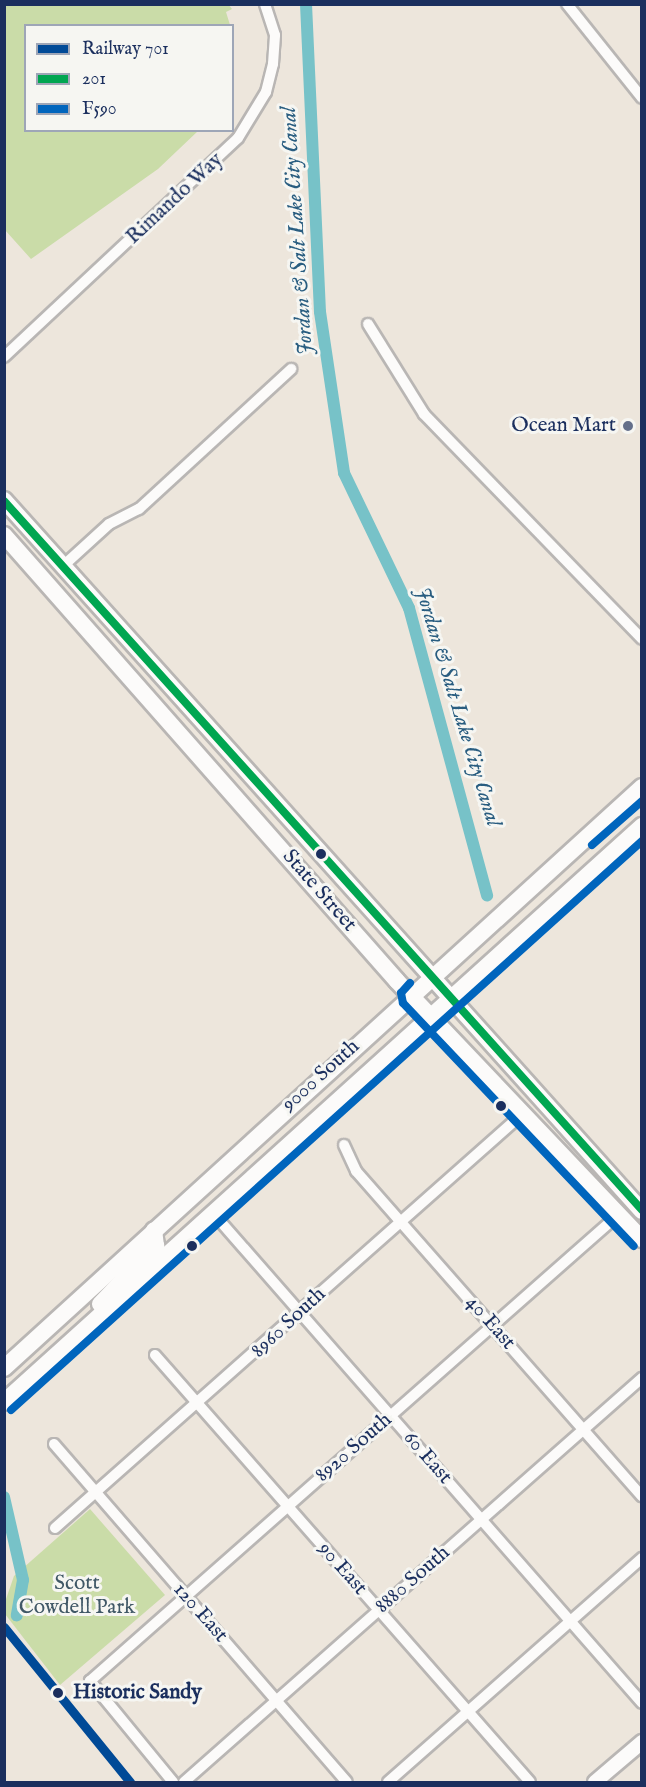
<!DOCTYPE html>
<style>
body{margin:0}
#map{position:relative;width:646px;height:1787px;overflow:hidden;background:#ede6dc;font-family:"IM FELL English",serif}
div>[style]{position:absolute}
.green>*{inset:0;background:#cadca8}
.canal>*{height:12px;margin:-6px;padding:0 6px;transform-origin:6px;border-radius:6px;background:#77c2c8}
.roads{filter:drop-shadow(2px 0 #b9b6b4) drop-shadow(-2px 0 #b9b6b4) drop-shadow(0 2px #b9b6b4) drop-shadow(0 -2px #b9b6b4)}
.minor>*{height:10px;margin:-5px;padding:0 5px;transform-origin:5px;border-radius:5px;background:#fcfbfa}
.tertiary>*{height:14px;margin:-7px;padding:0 7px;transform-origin:7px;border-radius:7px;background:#fcfbfa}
.primary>*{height:16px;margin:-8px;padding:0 8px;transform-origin:8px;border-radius:8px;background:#fcfbfa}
.bus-1>*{height:8px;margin:-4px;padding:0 4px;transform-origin:4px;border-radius:4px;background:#00a651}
.bus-2>*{height:8px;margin:-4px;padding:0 4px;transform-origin:4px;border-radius:4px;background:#0065bd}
.rail-1>*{height:9px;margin:-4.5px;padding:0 4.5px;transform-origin:4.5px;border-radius:4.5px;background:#004a97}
.dots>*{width:16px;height:16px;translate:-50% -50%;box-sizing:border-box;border:3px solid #f6f6f2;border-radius:50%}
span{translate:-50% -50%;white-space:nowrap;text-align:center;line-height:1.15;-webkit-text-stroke:6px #f6f6f2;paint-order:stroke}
.street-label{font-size:21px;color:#1b2f5e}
.poi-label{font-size:21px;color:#1b2f5e}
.right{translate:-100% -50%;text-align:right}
.park-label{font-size:21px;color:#405866}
.stop-label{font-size:21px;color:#1b2f5e;font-weight:700}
.left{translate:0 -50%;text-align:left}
.water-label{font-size:22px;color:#295d80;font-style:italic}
.frame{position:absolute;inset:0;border:6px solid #1b2f5e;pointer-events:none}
.legend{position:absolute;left:24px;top:24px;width:210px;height:108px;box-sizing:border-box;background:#f6f6f2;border:2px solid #9ea6b7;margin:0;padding:8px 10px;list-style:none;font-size:18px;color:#1b2f5e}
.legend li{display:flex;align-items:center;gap:12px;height:30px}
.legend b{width:30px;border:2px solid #9ea6b7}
</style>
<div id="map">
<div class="green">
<i style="clip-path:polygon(5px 4px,228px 4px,232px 9px,226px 12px,230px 25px,26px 26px,26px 130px,198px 131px,158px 169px,31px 259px,5px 230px)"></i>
<i style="clip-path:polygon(90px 1509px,165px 1595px,60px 1685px,5px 1614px,5px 1602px,14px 1576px)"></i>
</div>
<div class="canal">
<i style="left:306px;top:4px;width:308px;rotate:87.4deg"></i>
<i style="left:320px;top:312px;width:163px;rotate:81.5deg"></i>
<i style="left:344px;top:473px;width:150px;rotate:64.3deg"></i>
<i style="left:409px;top:608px;width:298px;rotate:74.8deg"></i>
<i style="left:4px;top:1497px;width:85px;rotate:77.1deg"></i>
<i style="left:23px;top:1580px;width:36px;rotate:100deg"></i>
</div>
<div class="roads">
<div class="minor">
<i style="left:567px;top:4px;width:120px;rotate:51.4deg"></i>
<i style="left:368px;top:324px;width:106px;rotate:58.1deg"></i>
<i style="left:424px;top:414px;width:313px;rotate:45.9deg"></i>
<i style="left:4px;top:357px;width:320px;rotate:-43.1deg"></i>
<i style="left:238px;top:138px;width:54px;rotate:-58.7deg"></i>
<i style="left:266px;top:92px;width:29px;rotate:-76deg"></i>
<i style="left:273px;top:64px;width:29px;rotate:-86deg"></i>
<i style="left:275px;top:35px;width:33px;rotate:-108deg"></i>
<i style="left:63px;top:566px;width:62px;rotate:-42.4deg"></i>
<i style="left:109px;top:524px;width:34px;rotate:-27deg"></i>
<i style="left:139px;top:509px;width:207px;rotate:-42.6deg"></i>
<i style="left:344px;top:1145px;width:29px;rotate:65deg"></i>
<i style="left:356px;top:1171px;width:433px;rotate:48.7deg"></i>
<i style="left:213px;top:1213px;width:651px;rotate:48.8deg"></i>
<i style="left:155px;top:1355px;width:568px;rotate:48.71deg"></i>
<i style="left:54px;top:1444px;width:447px;rotate:49.1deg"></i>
<i style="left:55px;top:1528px;width:621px;rotate:-41.54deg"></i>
<i style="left:173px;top:1782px;width:131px;rotate:-129.4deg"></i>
<i style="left:90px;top:1681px;width:704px;rotate:-41.43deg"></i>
<i style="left:184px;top:1782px;width:611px;rotate:-41.42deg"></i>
<i style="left:388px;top:1782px;width:339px;rotate:-41.4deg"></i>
</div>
<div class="tertiary">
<i style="left:595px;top:1782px;width:62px;rotate:-40.4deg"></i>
</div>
<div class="primary">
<i style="left:4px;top:500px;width:955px;rotate:48.1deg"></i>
<i style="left:4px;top:535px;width:594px;rotate:48.61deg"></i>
<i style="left:397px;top:981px;width:356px;rotate:46.5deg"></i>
<i style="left:100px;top:1304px;width:81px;rotate:-46deg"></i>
<i style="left:156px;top:1246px;width:16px;rotate:-97deg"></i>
<i style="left:4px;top:1368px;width:863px;rotate:-42.32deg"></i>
<i style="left:4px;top:1402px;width:860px;rotate:-42.08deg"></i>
</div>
</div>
<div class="bus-1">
<i style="left:4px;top:501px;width:954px;rotate:48.02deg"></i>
</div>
<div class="bus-2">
<i style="left:592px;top:845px;width:67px;rotate:-41.3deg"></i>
<i style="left:410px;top:983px;width:13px;rotate:132deg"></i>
<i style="left:401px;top:993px;width:10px;rotate:79deg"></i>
<i style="left:403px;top:1003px;width:335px;rotate:46.5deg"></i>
<i style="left:11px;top:1410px;width:850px;rotate:-42.04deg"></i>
</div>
<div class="rail-1">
<i style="left:4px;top:1627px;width:200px;rotate:50.9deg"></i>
</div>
<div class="dots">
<i style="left:628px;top:426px;background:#646f8a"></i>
<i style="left:321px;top:854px;background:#1b2f5e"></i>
<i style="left:501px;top:1106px;background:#1b2f5e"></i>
<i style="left:192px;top:1246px;background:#1b2f5e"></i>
<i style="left:58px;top:1693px;background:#1b2f5e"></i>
</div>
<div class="street-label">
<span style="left:175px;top:199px;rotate:-43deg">Rimando Way</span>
<span style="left:319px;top:891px;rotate:49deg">State Street</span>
<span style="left:321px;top:1076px;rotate:-42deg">9000 South</span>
<span style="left:289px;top:1323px;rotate:-43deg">8960 South</span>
<span style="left:490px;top:1323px;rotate:49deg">40 East</span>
<span style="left:354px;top:1448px;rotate:-41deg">8920 South</span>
<span style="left:427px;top:1458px;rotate:49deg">60 East</span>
<span style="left:342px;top:1569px;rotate:49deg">90 East</span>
<span style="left:413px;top:1580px;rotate:-41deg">8880 South</span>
<span style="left:200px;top:1613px;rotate:49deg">120 East</span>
</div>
<div class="poi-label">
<span class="right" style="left:616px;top:426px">Ocean Mart</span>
</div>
<div class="park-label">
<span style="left:77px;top:1596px">Scott<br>Cowdell Park</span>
</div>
<div class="stop-label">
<span class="left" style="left:73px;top:1693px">Historic Sandy</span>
</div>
<div class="water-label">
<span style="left:298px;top:231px;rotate:-94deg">Jordan &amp; Salt Lake City Canal</span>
<span style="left:457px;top:707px;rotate:73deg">Jordan &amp; Salt Lake City Canal</span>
</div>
<div class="frame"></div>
<ul class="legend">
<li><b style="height:8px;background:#004a97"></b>Railway 701</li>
<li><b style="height:8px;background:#00a651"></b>201</li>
<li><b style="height:8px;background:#0065bd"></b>F590</li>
</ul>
</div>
